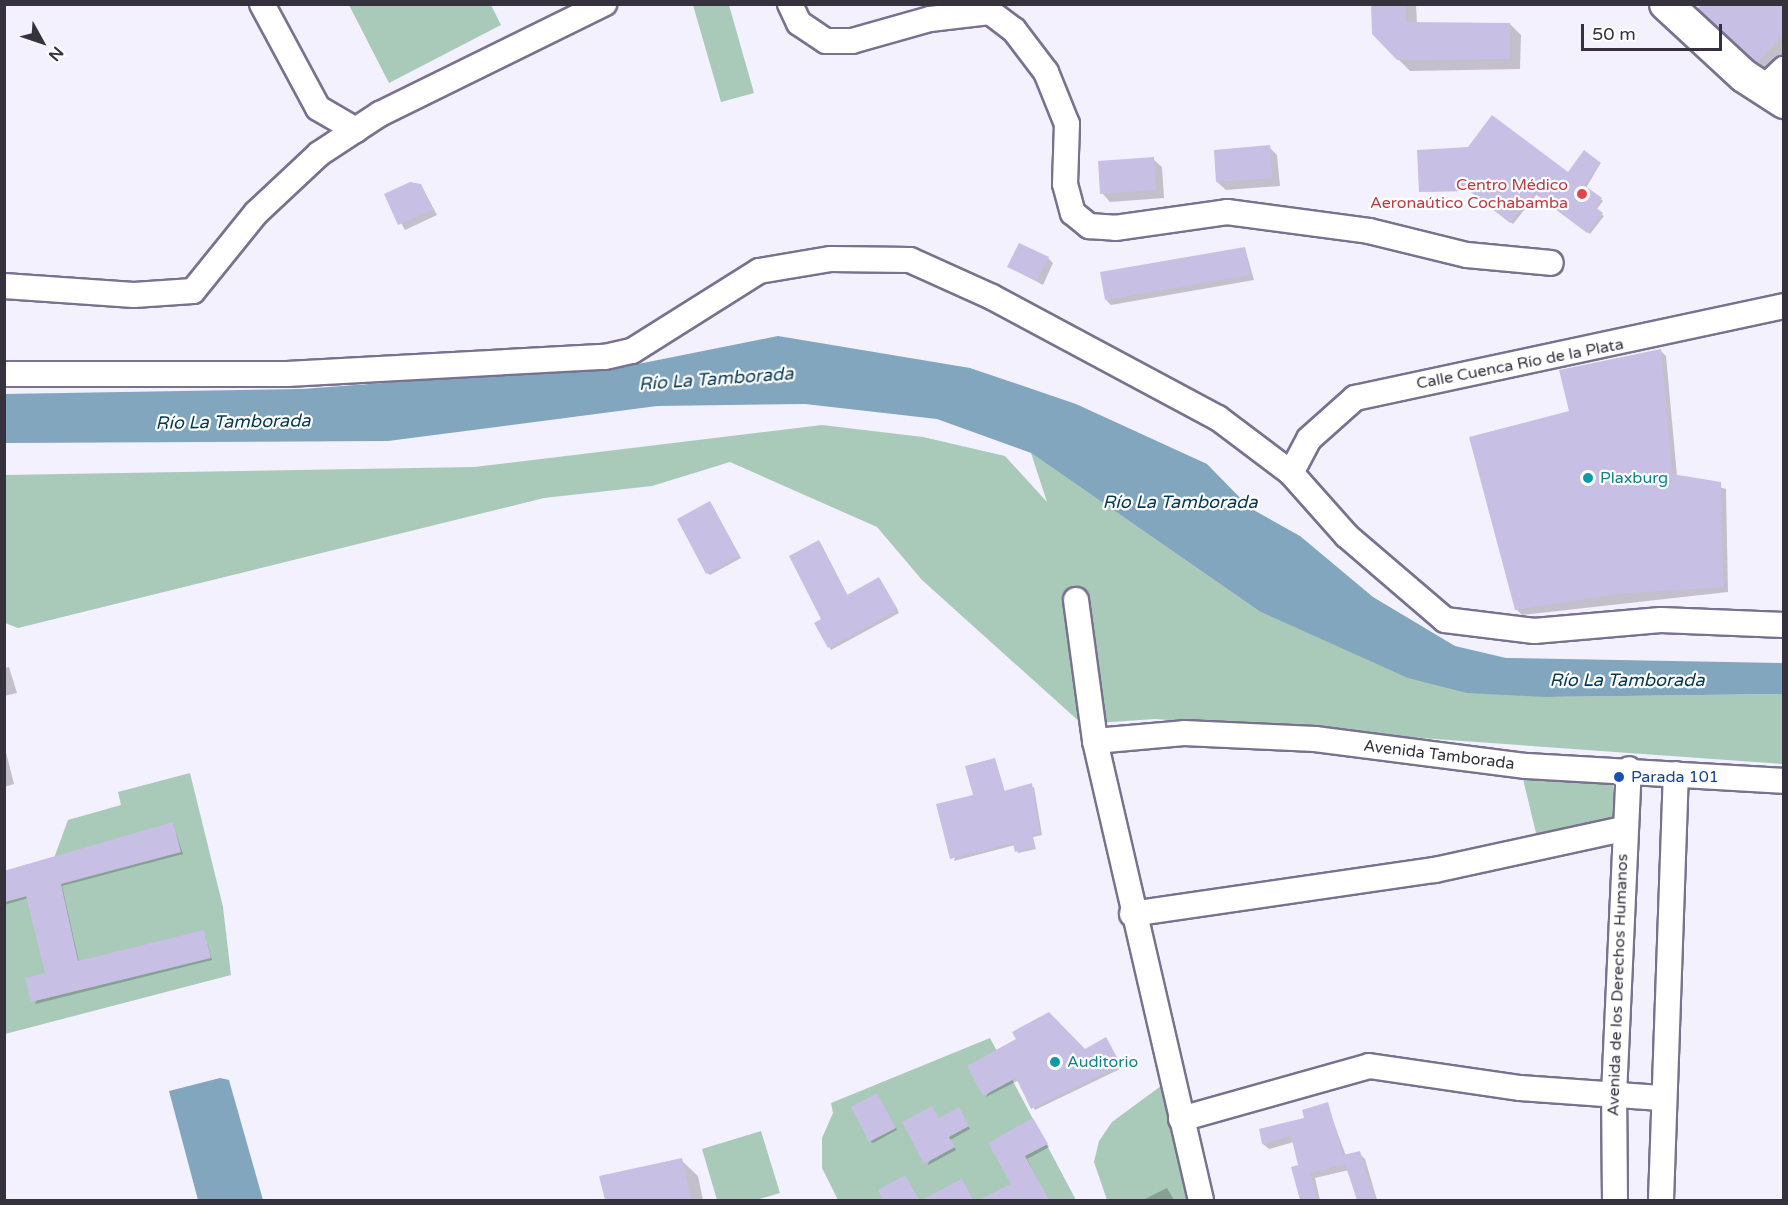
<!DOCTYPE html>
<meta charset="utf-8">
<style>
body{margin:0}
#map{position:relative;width:1788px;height:1205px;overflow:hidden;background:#f4f1fe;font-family:"Varela Round",sans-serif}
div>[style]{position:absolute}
.green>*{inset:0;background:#a9c9b9}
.water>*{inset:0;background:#81a6be}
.shadow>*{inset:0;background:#0003}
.building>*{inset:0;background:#c8bfe5}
.roads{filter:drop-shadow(2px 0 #79728e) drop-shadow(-2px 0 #79728e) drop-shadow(0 2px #79728e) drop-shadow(0 -2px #79728e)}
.minor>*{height:24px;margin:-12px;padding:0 12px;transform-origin:12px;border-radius:12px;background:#fff}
.major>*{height:32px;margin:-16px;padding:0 16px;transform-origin:16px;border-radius:16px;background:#fff}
.dots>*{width:16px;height:16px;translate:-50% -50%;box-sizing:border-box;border:3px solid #fff;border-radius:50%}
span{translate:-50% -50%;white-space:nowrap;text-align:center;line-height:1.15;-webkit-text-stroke:4.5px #fff;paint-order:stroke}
.health-label{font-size:16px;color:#be3a42}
.right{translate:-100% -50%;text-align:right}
.street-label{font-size:16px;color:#35323e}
.culture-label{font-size:16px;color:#0d838f}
.left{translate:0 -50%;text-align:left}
.transit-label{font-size:16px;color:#164399}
.water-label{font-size:18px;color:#053852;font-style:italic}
.frame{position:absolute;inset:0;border:6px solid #35323e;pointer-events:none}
.north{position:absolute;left:12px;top:12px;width:60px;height:60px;-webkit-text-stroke:4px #fff;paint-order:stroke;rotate:130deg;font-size:16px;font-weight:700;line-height:24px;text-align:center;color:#35323e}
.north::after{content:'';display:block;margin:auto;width:21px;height:27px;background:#35323e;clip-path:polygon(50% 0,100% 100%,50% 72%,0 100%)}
.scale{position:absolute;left:1581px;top:24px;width:141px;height:27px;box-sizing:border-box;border:3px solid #35323e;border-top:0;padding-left:8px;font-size:18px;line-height:21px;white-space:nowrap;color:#35323e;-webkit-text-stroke:4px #fff;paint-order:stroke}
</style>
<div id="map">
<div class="green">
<i style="clip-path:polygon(349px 5px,491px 5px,501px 25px,389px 83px)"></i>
<i style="clip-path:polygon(693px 5px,729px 5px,754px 93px,721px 102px)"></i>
<i style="clip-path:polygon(822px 425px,923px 437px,1005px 456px,1047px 502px,1031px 453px,1259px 611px,1546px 697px,1783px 694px,1783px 764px,1155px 719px,1082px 724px,922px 580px,877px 527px,730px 462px,652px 486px,544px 498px,18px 628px,5px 623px,4px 475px,474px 467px)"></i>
<i style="clip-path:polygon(190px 773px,223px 907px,231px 975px,5px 1034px,5px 902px,61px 887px,54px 858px,68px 820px,121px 805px,118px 792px)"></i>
<i style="clip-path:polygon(1523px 779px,1613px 780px,1614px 817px,1537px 837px)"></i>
<i style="clip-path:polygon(990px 1038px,1076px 1200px,838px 1200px,822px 1168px,822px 1138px,833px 1113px,831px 1103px)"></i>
<i style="clip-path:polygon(1165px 1083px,1192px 1200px,1107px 1200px,1094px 1162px,1099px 1141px,1112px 1122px)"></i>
<i style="clip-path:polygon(761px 1131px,780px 1193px,756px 1200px,717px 1200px,702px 1149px)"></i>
</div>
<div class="water">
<i style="clip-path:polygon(778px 336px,970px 368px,1076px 404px,1207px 464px,1250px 508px,1300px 536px,1373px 597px,1455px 646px,1506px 658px,1783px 663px,1783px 694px,1546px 697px,1467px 693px,1408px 678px,1259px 611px,1031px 453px,937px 419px,805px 404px,657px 406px,388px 441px,5px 443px,4px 394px,302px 389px,638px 364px)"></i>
<i style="clip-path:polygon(220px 1078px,229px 1080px,263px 1200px,198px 1200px,169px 1091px)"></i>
</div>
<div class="shadow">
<i style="clip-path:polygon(1372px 4px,1416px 4px,1417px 24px,1510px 24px,1521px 35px,1520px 69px,1410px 71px,1373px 34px)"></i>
<i style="clip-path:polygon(1784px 4px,1784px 54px,1766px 70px,1708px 16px)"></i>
<i style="clip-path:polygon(1269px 147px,1277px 155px,1280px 186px,1226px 190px,1217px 182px)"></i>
<i style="clip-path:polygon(1153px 159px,1162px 167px,1164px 198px,1110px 202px,1102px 193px)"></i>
<i style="clip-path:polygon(1600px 164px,1586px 188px,1603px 201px,1596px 210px,1604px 216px,1590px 234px,1537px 194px,1513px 224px,1472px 191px,1420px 192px,1568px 174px)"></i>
<i style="clip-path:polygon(421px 185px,437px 215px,405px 230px,386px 195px)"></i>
<i style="clip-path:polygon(1245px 248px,1254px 280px,1111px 305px,1106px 300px)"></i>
<i style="clip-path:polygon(1048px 258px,1053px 263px,1043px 285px,1009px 267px)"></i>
<i style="clip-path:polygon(1661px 351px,1666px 356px,1677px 476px,1726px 489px,1728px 592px,1522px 615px,1516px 609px,1571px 412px)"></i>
<i style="clip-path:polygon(712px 505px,741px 558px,710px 575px,707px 573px)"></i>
<i style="clip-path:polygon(821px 544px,848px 596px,879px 579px,899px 613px,831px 650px,817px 624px,823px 620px)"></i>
<i style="clip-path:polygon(9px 667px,17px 693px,4px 696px,4px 668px)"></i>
<i style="clip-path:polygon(4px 744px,14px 784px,4px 787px)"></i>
<i style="clip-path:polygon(995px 759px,1005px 792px,1034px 787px,1042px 835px,1033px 837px,1036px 849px,1018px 853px,1015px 845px,954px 861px,974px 796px)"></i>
<i style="clip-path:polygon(173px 824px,183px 854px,62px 886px,79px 962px,204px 932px,212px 960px,35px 1004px,47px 974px,28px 898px,4px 905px,4px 871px)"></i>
<i style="clip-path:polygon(1018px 1040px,1084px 1050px,1108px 1041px,1122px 1068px,1035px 1110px,1019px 1080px,986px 1097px)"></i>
<i style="clip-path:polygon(877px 1095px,897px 1130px,873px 1143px,870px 1141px)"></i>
<i style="clip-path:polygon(1327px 1104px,1346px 1156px,1359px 1153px,1365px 1159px,1377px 1200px,1358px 1200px,1349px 1170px,1315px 1178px,1320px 1200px,1302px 1200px,1293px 1168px,1300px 1166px,1294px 1142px,1269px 1149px,1263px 1144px,1260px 1130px,1305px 1119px)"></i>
<i style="clip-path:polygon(959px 1109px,970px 1129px,950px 1140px,956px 1150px,928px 1165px,939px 1120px)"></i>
<i style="clip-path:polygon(1033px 1120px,1049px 1147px,1027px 1159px,1048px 1200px,983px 1200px,1013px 1184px)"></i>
<i style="clip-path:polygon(681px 1160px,698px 1176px,703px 1200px,606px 1200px,601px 1178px)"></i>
<i style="clip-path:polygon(962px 1180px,974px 1200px,925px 1200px)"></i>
<i style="clip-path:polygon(1167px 1188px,1174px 1200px,1143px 1200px)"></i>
</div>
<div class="building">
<i style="clip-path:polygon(1371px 4px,1406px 4px,1406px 22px,1510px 23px,1510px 59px,1397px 60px,1372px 34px)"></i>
<i style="clip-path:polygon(1702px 4px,1784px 4px,1784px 34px,1757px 63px,1697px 9px)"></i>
<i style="clip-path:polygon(1492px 115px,1568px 172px,1584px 150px,1601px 163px,1584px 185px,1602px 198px,1595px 207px,1603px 213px,1587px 233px,1534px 193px,1510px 223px,1468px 190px,1419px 192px,1417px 150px,1468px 147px)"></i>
<i style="clip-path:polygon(1270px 145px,1272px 178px,1216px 182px,1214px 150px)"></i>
<i style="clip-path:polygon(1154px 157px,1156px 190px,1100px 194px,1098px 161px)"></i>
<i style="clip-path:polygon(410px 182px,421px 184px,433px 210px,398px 225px,384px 194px)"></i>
<i style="clip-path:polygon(1019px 243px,1049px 257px,1037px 281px,1007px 267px)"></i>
<i style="clip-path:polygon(1245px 247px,1250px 275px,1105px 300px,1100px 272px)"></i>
<i style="clip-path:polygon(1661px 349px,1672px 474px,1721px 482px,1723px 587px,1617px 594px,1515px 610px,1469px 437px,1569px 411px,1559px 370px)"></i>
<i style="clip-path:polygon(710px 501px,739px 556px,706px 574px,677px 519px)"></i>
<i style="clip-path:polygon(819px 540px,847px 595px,879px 577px,898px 610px,828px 648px,814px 623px,821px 619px,789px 556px)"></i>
<i style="clip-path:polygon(995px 758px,1004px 791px,1032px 783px,1040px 833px,1032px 835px,1035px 847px,1015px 852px,1013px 843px,950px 859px,936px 804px,973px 795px,965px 766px)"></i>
<i style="clip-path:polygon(173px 822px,181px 852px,61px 884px,78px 961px,204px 930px,211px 958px,31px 1002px,25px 978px,45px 973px,26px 896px,4px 902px,4px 871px)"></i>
<i style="clip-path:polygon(1049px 1012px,1085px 1049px,1106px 1037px,1121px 1065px,1031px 1109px,1016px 1078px,983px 1096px,967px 1066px,1016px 1039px,1012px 1032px)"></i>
<i style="clip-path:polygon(877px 1093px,896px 1128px,869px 1142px,851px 1107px)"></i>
<i style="clip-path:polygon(1328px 1102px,1343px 1155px,1360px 1151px,1375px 1200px,1357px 1200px,1343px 1158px,1345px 1164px,1310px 1173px,1317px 1200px,1300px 1200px,1291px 1167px,1298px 1165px,1291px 1136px,1262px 1144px,1259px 1129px,1304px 1118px,1302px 1110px)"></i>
<i style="clip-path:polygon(932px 1106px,939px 1118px,959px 1107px,969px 1126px,949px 1137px,955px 1147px,924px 1164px,902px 1122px)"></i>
<i style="clip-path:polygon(1033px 1118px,1048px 1144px,1025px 1156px,1049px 1200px,979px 1200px,1011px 1184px,988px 1143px)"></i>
<i style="clip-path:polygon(682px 1158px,691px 1200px,605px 1200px,599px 1176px)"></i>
<i style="clip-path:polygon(905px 1175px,919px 1200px,883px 1200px,878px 1190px)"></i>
<i style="clip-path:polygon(962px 1179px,974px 1200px,921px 1200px)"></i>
</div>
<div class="roads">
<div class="minor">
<i style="left:262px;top:4px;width:118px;rotate:61.7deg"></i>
<i style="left:318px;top:108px;width:44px;rotate:30.1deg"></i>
<i style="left:790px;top:4px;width:21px;rotate:65deg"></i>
<i style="left:799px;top:23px;width:32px;rotate:34deg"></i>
<i style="left:826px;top:41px;width:26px"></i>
<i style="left:852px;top:41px;width:81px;rotate:-15.8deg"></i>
<i style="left:930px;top:19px;width:60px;rotate:-6.7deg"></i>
<i style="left:990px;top:12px;width:30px;rotate:37deg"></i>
<i style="left:1014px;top:30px;width:53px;rotate:52.7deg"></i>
<i style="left:1046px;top:72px;width:56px;rotate:68deg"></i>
<i style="left:1067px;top:124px;width:60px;rotate:91.9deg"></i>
<i style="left:1065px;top:184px;width:30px;rotate:75deg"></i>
<i style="left:1073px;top:213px;width:21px;rotate:39deg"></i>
<i style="left:1089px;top:226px;width:26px;rotate:4deg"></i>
<i style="left:1115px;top:228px;width:113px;rotate:-8.1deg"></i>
<i style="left:1227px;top:212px;width:143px;rotate:7.6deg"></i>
<i style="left:1369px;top:231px;width:101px;rotate:13.8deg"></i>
<i style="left:1467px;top:255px;width:84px;rotate:5.4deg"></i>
<i style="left:1763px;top:89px;width:29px;rotate:-44deg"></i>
<i style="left:4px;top:286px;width:130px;rotate:4deg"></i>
<i style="left:134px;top:295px;width:59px;rotate:-3.9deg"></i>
<i style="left:193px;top:291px;width:100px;rotate:-51.1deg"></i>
<i style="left:256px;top:213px;width:86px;rotate:-43.1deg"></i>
<i style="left:319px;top:154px;width:73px;rotate:-33.3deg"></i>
<i style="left:380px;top:114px;width:250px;rotate:-26.2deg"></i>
<i style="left:4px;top:374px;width:283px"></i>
<i style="left:287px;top:374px;width:318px;rotate:-3.1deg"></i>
<i style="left:605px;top:357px;width:28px;rotate:-13deg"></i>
<i style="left:632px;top:351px;width:150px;rotate:-32.2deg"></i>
<i style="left:759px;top:271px;width:73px;rotate:-9.5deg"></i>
<i style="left:831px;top:259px;width:79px;rotate:0.7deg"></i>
<i style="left:910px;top:260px;width:90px;rotate:24.3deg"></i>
<i style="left:992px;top:297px;width:256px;rotate:28.2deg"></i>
<i style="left:1218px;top:418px;width:91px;rotate:37deg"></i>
<i style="left:1291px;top:473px;width:84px;rotate:48.4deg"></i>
<i style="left:1347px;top:536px;width:129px;rotate:40.6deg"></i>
<i style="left:1445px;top:620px;width:90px;rotate:7deg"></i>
<i style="left:1534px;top:631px;width:127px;rotate:-5deg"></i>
<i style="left:1661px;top:620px;width:123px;rotate:2.3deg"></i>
<i style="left:1291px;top:473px;width:38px;rotate:-62deg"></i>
<i style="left:1309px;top:439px;width:62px;rotate:-41.7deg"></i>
<i style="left:1355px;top:398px;width:439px;rotate:-12.1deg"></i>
<i style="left:1076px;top:600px;width:142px;rotate:82.3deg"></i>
<i style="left:1095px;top:741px;width:471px;rotate:77deg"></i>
<i style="left:1095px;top:741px;width:89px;rotate:-5.1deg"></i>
<i style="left:1184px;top:733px;width:131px;rotate:2.6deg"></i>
<i style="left:1315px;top:739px;width:213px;rotate:7.3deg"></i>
<i style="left:1526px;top:766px;width:258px;rotate:3.3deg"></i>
<i style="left:1132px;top:914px;width:306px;rotate:-8.3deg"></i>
<i style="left:1435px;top:870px;width:192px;rotate:-12.3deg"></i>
<i style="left:1181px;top:1119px;width:195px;rotate:-15.7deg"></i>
<i style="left:1369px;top:1066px;width:153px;rotate:8.3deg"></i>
<i style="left:1520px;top:1088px;width:141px;rotate:4.1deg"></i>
<i style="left:1615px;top:1200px;width:105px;rotate:-90.5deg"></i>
<i style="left:1614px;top:1095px;width:326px;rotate:-87.4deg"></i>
<i style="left:1661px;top:1200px;width:426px;rotate:-88deg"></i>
</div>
<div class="major">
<i style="left:1666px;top:4px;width:106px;rotate:42.7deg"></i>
<i style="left:1744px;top:76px;width:48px;rotate:33deg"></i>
</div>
</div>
<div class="dots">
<i style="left:1582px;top:194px;background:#e0444e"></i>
<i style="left:1588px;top:478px;background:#0f9aa8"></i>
<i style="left:1619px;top:777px;background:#1a4fb4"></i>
<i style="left:1055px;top:1062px;background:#0f9aa8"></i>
</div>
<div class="health-label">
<span class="right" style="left:1568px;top:194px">Centro Médico<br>Aeronaútico Cochabamba</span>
</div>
<div class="street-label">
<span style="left:1520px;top:364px;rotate:-11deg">Calle Cuenca Río de la Plata</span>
<span style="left:1439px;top:755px;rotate:7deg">Avenida Tamborada</span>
<span style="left:1618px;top:985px;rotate:-88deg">Avenida de los Derechos Humanos</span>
</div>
<div class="culture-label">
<span class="left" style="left:1600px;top:478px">Plaxburg</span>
<span class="left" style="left:1067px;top:1062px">Auditorio</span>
</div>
<div class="transit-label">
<span class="left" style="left:1631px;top:777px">Parada 101</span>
</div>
<div class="water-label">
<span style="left:716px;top:379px;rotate:-4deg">Río La Tamborada</span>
<span style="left:233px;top:422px;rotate:-1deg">Río La Tamborada</span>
<span style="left:1180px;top:502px">Río La Tamborada</span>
<span style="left:1627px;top:680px">Río La Tamborada</span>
</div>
<div class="frame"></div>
<div class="north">N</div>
<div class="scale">50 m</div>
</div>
